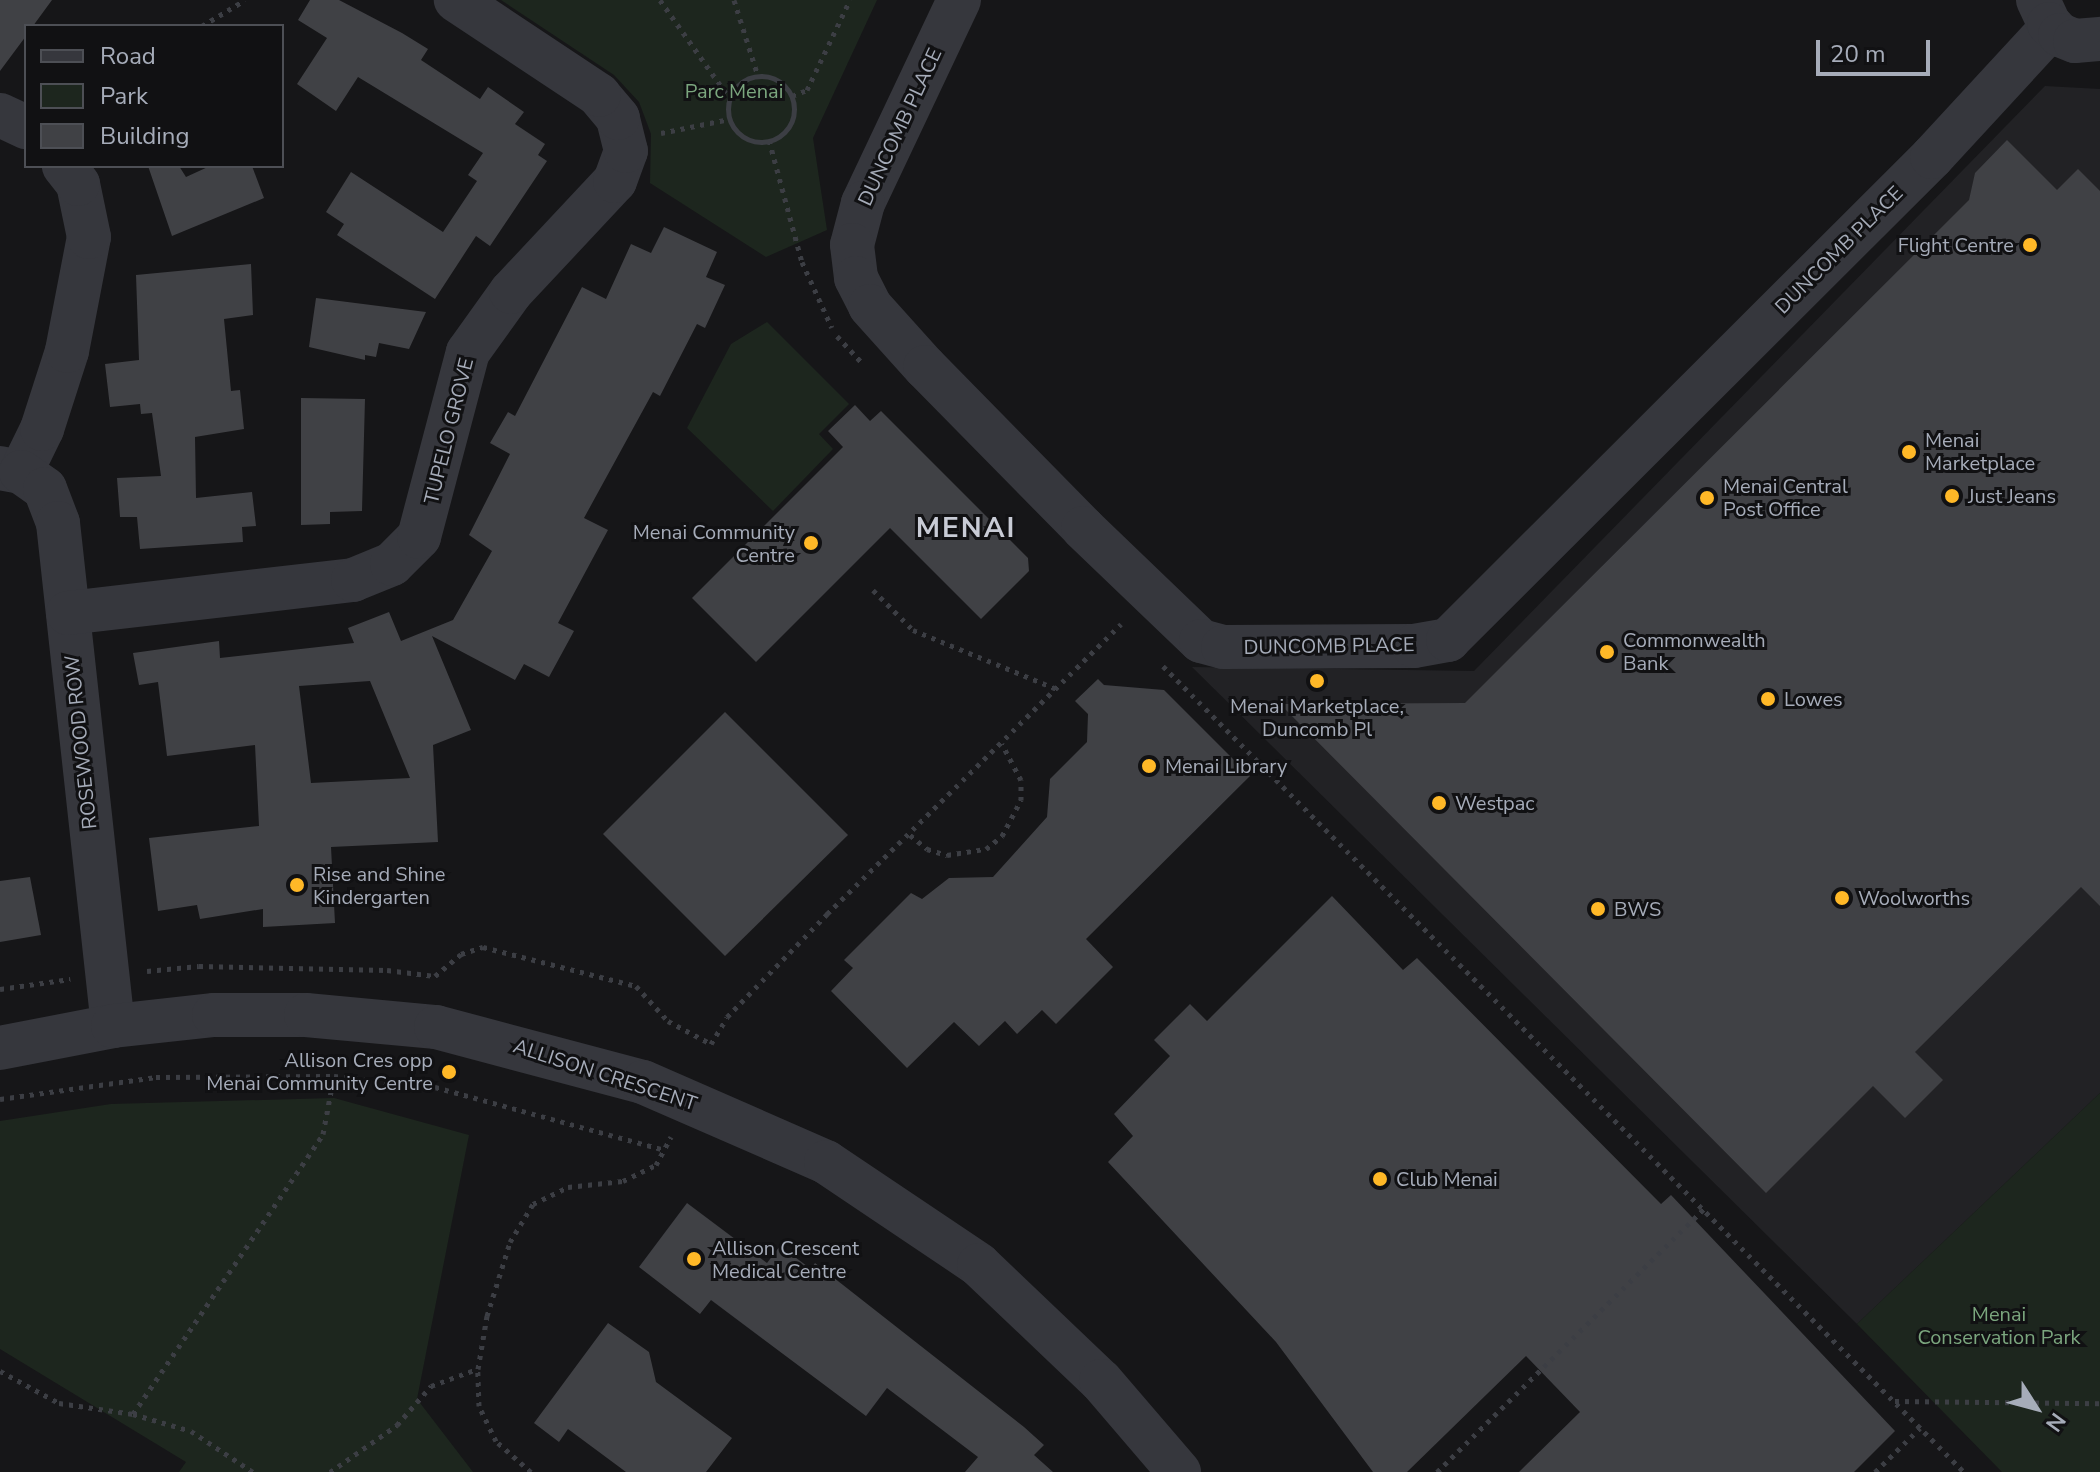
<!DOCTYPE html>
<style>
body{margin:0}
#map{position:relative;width:2100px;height:1472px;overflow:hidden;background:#161618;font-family:"Nunito Sans",sans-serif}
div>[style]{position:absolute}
.built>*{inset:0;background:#222225}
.green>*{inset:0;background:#1d261e}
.building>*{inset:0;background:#404145}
.path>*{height:5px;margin-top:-2.5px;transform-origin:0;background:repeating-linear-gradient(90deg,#3c3e44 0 4px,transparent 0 10px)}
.path>.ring{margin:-2.5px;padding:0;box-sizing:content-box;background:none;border:5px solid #3c3e44;border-radius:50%}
.minor>*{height:44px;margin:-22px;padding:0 22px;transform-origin:22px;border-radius:22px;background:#36373d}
.dots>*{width:22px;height:22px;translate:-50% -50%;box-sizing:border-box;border:4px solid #111113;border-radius:50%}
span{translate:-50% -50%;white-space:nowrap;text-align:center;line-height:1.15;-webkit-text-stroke:6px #111113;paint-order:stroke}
.park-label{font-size:20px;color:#7ba67e}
.street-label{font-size:20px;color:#a6acb9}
.poi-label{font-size:20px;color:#a6acb9}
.right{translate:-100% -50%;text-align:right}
.left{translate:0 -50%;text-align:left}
.district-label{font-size:28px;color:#c8cbd5;font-weight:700;letter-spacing:2px}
.legend{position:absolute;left:24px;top:24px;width:260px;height:144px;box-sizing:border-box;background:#111113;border:2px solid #4d4f55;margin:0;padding:10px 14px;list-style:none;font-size:24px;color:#a6acb9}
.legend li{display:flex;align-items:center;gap:16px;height:40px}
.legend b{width:40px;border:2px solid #4d4f55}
.north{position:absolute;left:1996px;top:1368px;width:80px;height:80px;-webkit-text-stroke:6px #111113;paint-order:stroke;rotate:126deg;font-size:22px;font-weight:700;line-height:32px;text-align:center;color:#a6acb9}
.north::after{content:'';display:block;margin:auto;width:28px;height:36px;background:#a6acb9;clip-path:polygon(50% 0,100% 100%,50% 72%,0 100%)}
.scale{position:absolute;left:1816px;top:40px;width:114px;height:36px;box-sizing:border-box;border:4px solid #a6acb9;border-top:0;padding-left:10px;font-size:24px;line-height:28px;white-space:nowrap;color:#a6acb9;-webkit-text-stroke:6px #111113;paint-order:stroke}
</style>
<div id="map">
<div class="built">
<i style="clip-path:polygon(2045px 86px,2100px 89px,2100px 1093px,1857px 1324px,1192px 667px,1474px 671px)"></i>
</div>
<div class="green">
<i style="clip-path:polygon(501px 0,877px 0,813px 138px,827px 230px,766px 257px,650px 183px,651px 134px,639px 102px,614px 75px)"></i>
<i style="clip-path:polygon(767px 322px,849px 404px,819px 434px,833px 449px,773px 511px,687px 428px,731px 344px)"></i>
<i style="clip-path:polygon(2100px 1093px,2100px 1472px,2002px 1472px,1857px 1324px)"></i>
<i style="clip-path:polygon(334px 1098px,469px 1135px,417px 1399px,473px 1472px,179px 1472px,186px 1462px,0 1349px,0 1121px,111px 1104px)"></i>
</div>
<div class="building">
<i style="clip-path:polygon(0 0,52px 0,33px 26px,26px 26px,26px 36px,0 71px)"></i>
<i style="clip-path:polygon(310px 0,339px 0,402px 33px,428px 49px,421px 60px,480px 99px,488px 87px,524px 112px,515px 124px,545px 144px,538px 155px,547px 161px,490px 246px,476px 236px,435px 299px,337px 235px,344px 224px,326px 212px,351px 172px,443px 232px,477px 181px,468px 175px,483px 153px,358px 77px,336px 111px,297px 84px,327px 38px,298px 20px)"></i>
<i style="clip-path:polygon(2007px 140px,2057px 190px,2078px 169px,2100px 191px,2100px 906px,2081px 887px,1915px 1052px,1943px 1080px,1905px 1118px,1873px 1086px,1766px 1193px,1280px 704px,1465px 703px,1969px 200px,1975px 173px)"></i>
<i style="clip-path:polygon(148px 166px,179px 166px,186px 177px,210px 166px,252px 166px,264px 198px,172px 236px)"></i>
<i style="clip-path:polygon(evenodd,664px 227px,717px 252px,706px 277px,725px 285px,705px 328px,697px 324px,660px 396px,653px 392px,584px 518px,608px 530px,558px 623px,574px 631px,549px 677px,524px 664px,515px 680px,432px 636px,471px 730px,433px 745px,438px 842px,331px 847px,335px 923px,263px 927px,263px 909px,200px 919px,197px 905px,158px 911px,149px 838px,259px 826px,255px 745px,167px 756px,158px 682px,139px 685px,133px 653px,219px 641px,220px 658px,354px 643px,348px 628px,389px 612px,401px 641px,453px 620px,492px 551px,469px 535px,510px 454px,490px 443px,508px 412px,515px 416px,582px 287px,606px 299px,631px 244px,651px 253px,664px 227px,370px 681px,410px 778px,311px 783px,299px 686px,370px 681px)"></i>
<i style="clip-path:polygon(251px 264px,253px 315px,224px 319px,231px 391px,240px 390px,244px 429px,195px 437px,196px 498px,252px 492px,256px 526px,242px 527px,243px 542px,140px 549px,137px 517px,120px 517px,117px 478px,161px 476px,152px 413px,141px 414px,140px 404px,110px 407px,105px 364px,139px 360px,136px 275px)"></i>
<i style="clip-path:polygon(316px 298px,426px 312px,409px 349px,379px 343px,376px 357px,365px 355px,365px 360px,309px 347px)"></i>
<i style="clip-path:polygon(301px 398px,365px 399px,362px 511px,330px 512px,330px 524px,301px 525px)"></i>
<i style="clip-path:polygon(855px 405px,870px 421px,881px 411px,1028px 558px,1029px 571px,981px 619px,890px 528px,756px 662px,692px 598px,843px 447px,828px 431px)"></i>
<i style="clip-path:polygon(1098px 679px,1104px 685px,1164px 690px,1250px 776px,1086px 939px,1113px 967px,1056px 1024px,1042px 1010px,1017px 1034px,1005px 1021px,979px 1046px,954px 1022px,907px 1068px,831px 991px,853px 968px,844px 960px,911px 893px,922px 899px,949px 878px,993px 877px,1047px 817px,1050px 779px,1087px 742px,1088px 714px,1075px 701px)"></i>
<i style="clip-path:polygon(725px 712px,848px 835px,725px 956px,603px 834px)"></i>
<i style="clip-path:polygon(30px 877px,41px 935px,0 942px,0 881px)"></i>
<i style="clip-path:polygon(1332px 896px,1403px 970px,1417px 958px,1661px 1204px,1671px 1195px,1895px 1431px,1854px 1472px,1519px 1472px,1580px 1412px,1526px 1356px,1407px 1472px,1373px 1472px,1276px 1342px,1108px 1162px,1133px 1136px,1114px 1114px,1170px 1056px,1154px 1040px,1190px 1004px,1207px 1021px)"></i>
<i style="clip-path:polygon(687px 1203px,767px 1263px,780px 1246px,811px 1269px,815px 1263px,1024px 1427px,1044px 1445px,1034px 1455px,1053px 1472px,965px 1472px,978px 1457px,887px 1388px,866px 1416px,711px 1300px,700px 1314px,639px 1267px)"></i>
<i style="clip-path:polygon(608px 1323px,649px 1352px,656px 1382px,732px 1438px,706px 1472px,626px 1472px,568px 1429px,559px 1442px,534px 1423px)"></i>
</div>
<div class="path">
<i style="left:660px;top:0;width:121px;rotate:54.7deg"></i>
<i style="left:734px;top:0;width:80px;rotate:72.5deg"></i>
<i style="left:202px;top:26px;width:50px;rotate:-31.2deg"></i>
<i class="ring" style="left:728px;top:76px;width:61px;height:61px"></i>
<i style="left:792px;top:96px;width:16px;rotate:-22deg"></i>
<i style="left:807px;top:90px;width:100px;rotate:-64.5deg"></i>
<i style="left:661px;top:133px;width:70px;rotate:-11.5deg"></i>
<i style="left:769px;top:140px;width:126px;rotate:74.9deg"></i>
<i style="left:802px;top:262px;width:72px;rotate:65.6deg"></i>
<i style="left:837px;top:336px;width:38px;rotate:47deg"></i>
<i style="left:873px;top:590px;width:57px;rotate:45deg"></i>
<i style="left:913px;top:630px;width:156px;rotate:22.3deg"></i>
<i style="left:1163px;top:666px;width:1136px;rotate:45.18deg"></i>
<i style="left:910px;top:835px;width:22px;rotate:39deg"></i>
<i style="left:927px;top:849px;width:21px;rotate:17deg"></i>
<i style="left:947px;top:855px;width:39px;rotate:-9deg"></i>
<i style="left:986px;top:849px;width:21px;rotate:-39deg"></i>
<i style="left:1002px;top:836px;width:41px;rotate:-62.2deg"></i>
<i style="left:1021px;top:800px;width:20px;rotate:-90deg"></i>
<i style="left:1021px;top:780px;width:41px;rotate:-117.8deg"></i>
<i style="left:147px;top:971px;width:52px;rotate:-5.5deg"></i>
<i style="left:199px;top:966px;width:188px;rotate:1.2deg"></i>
<i style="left:387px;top:970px;width:48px;rotate:7.1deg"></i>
<i style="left:435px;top:976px;width:34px;rotate:-40deg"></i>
<i style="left:461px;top:954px;width:23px;rotate:-18deg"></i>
<i style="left:483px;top:947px;width:158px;rotate:14.3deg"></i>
<i style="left:636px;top:986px;width:47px;rotate:47.6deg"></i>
<i style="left:668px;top:1021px;width:49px;rotate:28.1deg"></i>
<i style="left:711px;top:1044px;width:31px;rotate:-59deg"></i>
<i style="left:727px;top:1017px;width:144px;rotate:-45.8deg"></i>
<i style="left:827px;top:914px;width:413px;rotate:-44.6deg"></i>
<i style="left:0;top:989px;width:71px;rotate:-8.1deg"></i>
<i style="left:0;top:1099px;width:158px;rotate:-8deg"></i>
<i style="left:156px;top:1077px;width:178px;rotate:-0.3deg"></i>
<i style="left:334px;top:1076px;width:102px;rotate:6.2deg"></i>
<i style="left:435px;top:1087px;width:238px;rotate:15.3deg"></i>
<i style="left:0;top:1371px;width:67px;rotate:28.5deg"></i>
<i style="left:59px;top:1403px;width:75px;rotate:8.5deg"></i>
<i style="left:133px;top:1414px;width:338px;rotate:-55.8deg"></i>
<i style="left:323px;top:1134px;width:59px;rotate:-79.3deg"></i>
<i style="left:1895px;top:1401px;width:205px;rotate:0.6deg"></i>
<i style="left:133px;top:1414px;width:60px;rotate:16.3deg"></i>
<i style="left:191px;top:1431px;width:74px;rotate:33.5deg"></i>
<i style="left:330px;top:1472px;width:82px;rotate:-35deg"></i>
<i style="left:397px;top:1425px;width:52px;rotate:-48.9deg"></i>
<i style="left:431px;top:1386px;width:49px;rotate:-20.3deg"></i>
<i style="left:531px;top:1472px;width:47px;rotate:-138.5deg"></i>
<i style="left:496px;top:1441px;width:39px;rotate:-116deg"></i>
<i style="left:479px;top:1406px;width:37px;rotate:-92deg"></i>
<i style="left:478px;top:1369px;width:54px;rotate:-80.4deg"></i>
<i style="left:487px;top:1316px;width:77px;rotate:-72.7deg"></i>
<i style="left:510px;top:1242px;width:44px;rotate:-58.8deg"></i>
<i style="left:533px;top:1204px;width:39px;rotate:-26deg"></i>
<i style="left:568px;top:1187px;width:55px;rotate:-6.2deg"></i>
<i style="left:623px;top:1181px;width:37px;rotate:-26deg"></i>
<i style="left:656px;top:1165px;width:32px;rotate:-62deg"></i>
<i style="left:1437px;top:1472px;width:375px;rotate:-44.6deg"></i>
<i style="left:1875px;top:1472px;width:63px;rotate:-44.4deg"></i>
</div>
<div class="minor">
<i style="left:959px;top:0;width:225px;rotate:115.3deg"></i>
<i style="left:863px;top:203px;width:43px;rotate:104.7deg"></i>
<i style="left:852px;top:245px;width:33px;rotate:83deg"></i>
<i style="left:856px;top:278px;width:31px;rotate:63deg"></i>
<i style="left:870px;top:306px;width:82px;rotate:48deg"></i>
<i style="left:925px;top:367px;width:226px;rotate:45.5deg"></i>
<i style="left:1083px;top:528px;width:163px;rotate:43.8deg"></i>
<i style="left:1201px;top:641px;width:23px;rotate:15deg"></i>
<i style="left:1223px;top:647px;width:191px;rotate:-0.3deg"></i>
<i style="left:1414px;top:646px;width:35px;rotate:-10deg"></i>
<i style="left:1448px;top:640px;width:684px;rotate:-44.94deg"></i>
<i style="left:1932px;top:157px;width:177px;rotate:-47.3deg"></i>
<i style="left:2038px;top:0;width:26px;rotate:65deg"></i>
<i style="left:2049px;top:24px;width:16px;rotate:45deg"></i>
<i style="left:2060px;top:35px;width:16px;rotate:22deg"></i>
<i style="left:2075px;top:41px;width:25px;rotate:-5deg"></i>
<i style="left:0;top:115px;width:29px;rotate:25deg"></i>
<i style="left:0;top:468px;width:21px;rotate:11deg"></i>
<i style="left:21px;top:472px;width:48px;rotate:-64deg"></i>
<i style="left:42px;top:429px;width:82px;rotate:-72.2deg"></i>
<i style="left:67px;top:351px;width:116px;rotate:-79.1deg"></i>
<i style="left:89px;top:237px;width:54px;rotate:-101.7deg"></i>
<i style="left:78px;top:184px;width:23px;rotate:-128deg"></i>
<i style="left:21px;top:472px;width:29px;rotate:35deg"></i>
<i style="left:45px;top:489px;width:36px;rotate:69deg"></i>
<i style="left:58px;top:523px;width:506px;rotate:83.76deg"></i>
<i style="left:68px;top:613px;width:287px;rotate:-6.6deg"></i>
<i style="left:353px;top:580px;width:42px;rotate:-22.3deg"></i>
<i style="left:392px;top:564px;width:38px;rotate:-45deg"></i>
<i style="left:419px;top:537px;width:191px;rotate:-75.2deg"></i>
<i style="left:468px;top:352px;width:74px;rotate:-54.4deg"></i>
<i style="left:511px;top:292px;width:152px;rotate:-46.9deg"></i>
<i style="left:615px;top:181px;width:32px;rotate:-70deg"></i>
<i style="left:626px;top:151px;width:34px;rotate:-104deg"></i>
<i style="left:618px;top:118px;width:30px;rotate:-130deg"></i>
<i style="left:599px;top:95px;width:172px;rotate:-146.4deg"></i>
<i style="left:0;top:1048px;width:115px;rotate:-11deg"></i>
<i style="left:113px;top:1026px;width:102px;rotate:-6.2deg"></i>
<i style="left:214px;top:1015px;width:92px"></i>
<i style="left:306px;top:1015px;width:131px;rotate:5.3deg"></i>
<i style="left:436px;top:1027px;width:214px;rotate:14.9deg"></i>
<i style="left:643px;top:1082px;width:200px;rotate:23.6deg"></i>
<i style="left:826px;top:1162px;width:184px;rotate:33.9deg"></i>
<i style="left:979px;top:1265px;width:168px;rotate:43.6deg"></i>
<i style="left:1101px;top:1381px;width:120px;rotate:49.4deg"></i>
</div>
<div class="dots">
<i style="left:2030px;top:245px;background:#ffb827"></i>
<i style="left:1909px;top:452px;background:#ffb827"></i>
<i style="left:1952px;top:496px;background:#ffb827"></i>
<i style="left:1707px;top:498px;background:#ffb827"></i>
<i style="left:811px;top:543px;background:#ffb827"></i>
<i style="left:1607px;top:652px;background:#ffb827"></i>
<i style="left:1317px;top:681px;background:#ffb827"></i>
<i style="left:1768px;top:699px;background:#ffb827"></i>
<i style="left:1149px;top:766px;background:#ffb827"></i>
<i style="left:1439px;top:803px;background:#ffb827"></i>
<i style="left:297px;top:885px;background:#ffb827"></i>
<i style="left:1842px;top:898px;background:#ffb827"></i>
<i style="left:1598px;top:909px;background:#ffb827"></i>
<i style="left:449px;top:1072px;background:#ffb827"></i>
<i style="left:1380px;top:1179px;background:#ffb827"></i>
<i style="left:694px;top:1259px;background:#ffb827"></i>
</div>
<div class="park-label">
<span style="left:734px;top:91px">Parc Menai</span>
<span style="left:1999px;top:1326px">Menai<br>Conservation Park</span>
</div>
<div class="street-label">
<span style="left:900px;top:127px;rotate:-65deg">DUNCOMB PLACE</span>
<span style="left:1839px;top:250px;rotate:-45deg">DUNCOMB PLACE</span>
<span style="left:449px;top:431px;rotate:-76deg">TUPELO GROVE</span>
<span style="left:1329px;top:646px;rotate:-1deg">DUNCOMB PLACE</span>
<span style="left:81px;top:742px;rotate:-96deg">ROSEWOOD ROW</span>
<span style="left:605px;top:1075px;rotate:18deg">ALLISON CRESCENT</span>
</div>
<div class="poi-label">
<span class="right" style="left:2014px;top:245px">Flight Centre</span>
<span class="left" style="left:1925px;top:452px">Menai<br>Marketplace</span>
<span class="left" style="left:1723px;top:498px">Menai Central<br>Post Office</span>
<span class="left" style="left:1968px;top:496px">Just Jeans</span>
<span class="right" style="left:795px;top:544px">Menai Community<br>Centre</span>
<span class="left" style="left:1623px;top:652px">Commonwealth<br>Bank</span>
<span class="left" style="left:1784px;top:699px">Lowes</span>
<span style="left:1317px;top:718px">Menai Marketplace,<br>Duncomb Pl</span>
<span class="left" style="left:1165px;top:766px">Menai Library</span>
<span class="left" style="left:1455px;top:803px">Westpac</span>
<span class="left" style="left:313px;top:886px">Rise and Shine<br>Kindergarten</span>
<span class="left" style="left:1858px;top:898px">Woolworths</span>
<span class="left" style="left:1614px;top:909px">BWS</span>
<span class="right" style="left:433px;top:1072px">Allison Cres opp<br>Menai Community Centre</span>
<span class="left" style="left:1396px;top:1179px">Club Menai</span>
<span class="left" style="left:712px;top:1260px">Allison Crescent<br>Medical Centre</span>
</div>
<div class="district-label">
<span style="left:966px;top:528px">MENAI</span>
</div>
<ul class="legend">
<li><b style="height:10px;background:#36373d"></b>Road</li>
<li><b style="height:22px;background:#1d261e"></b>Park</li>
<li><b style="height:22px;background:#404145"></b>Building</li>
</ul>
<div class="north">N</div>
<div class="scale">20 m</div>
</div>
